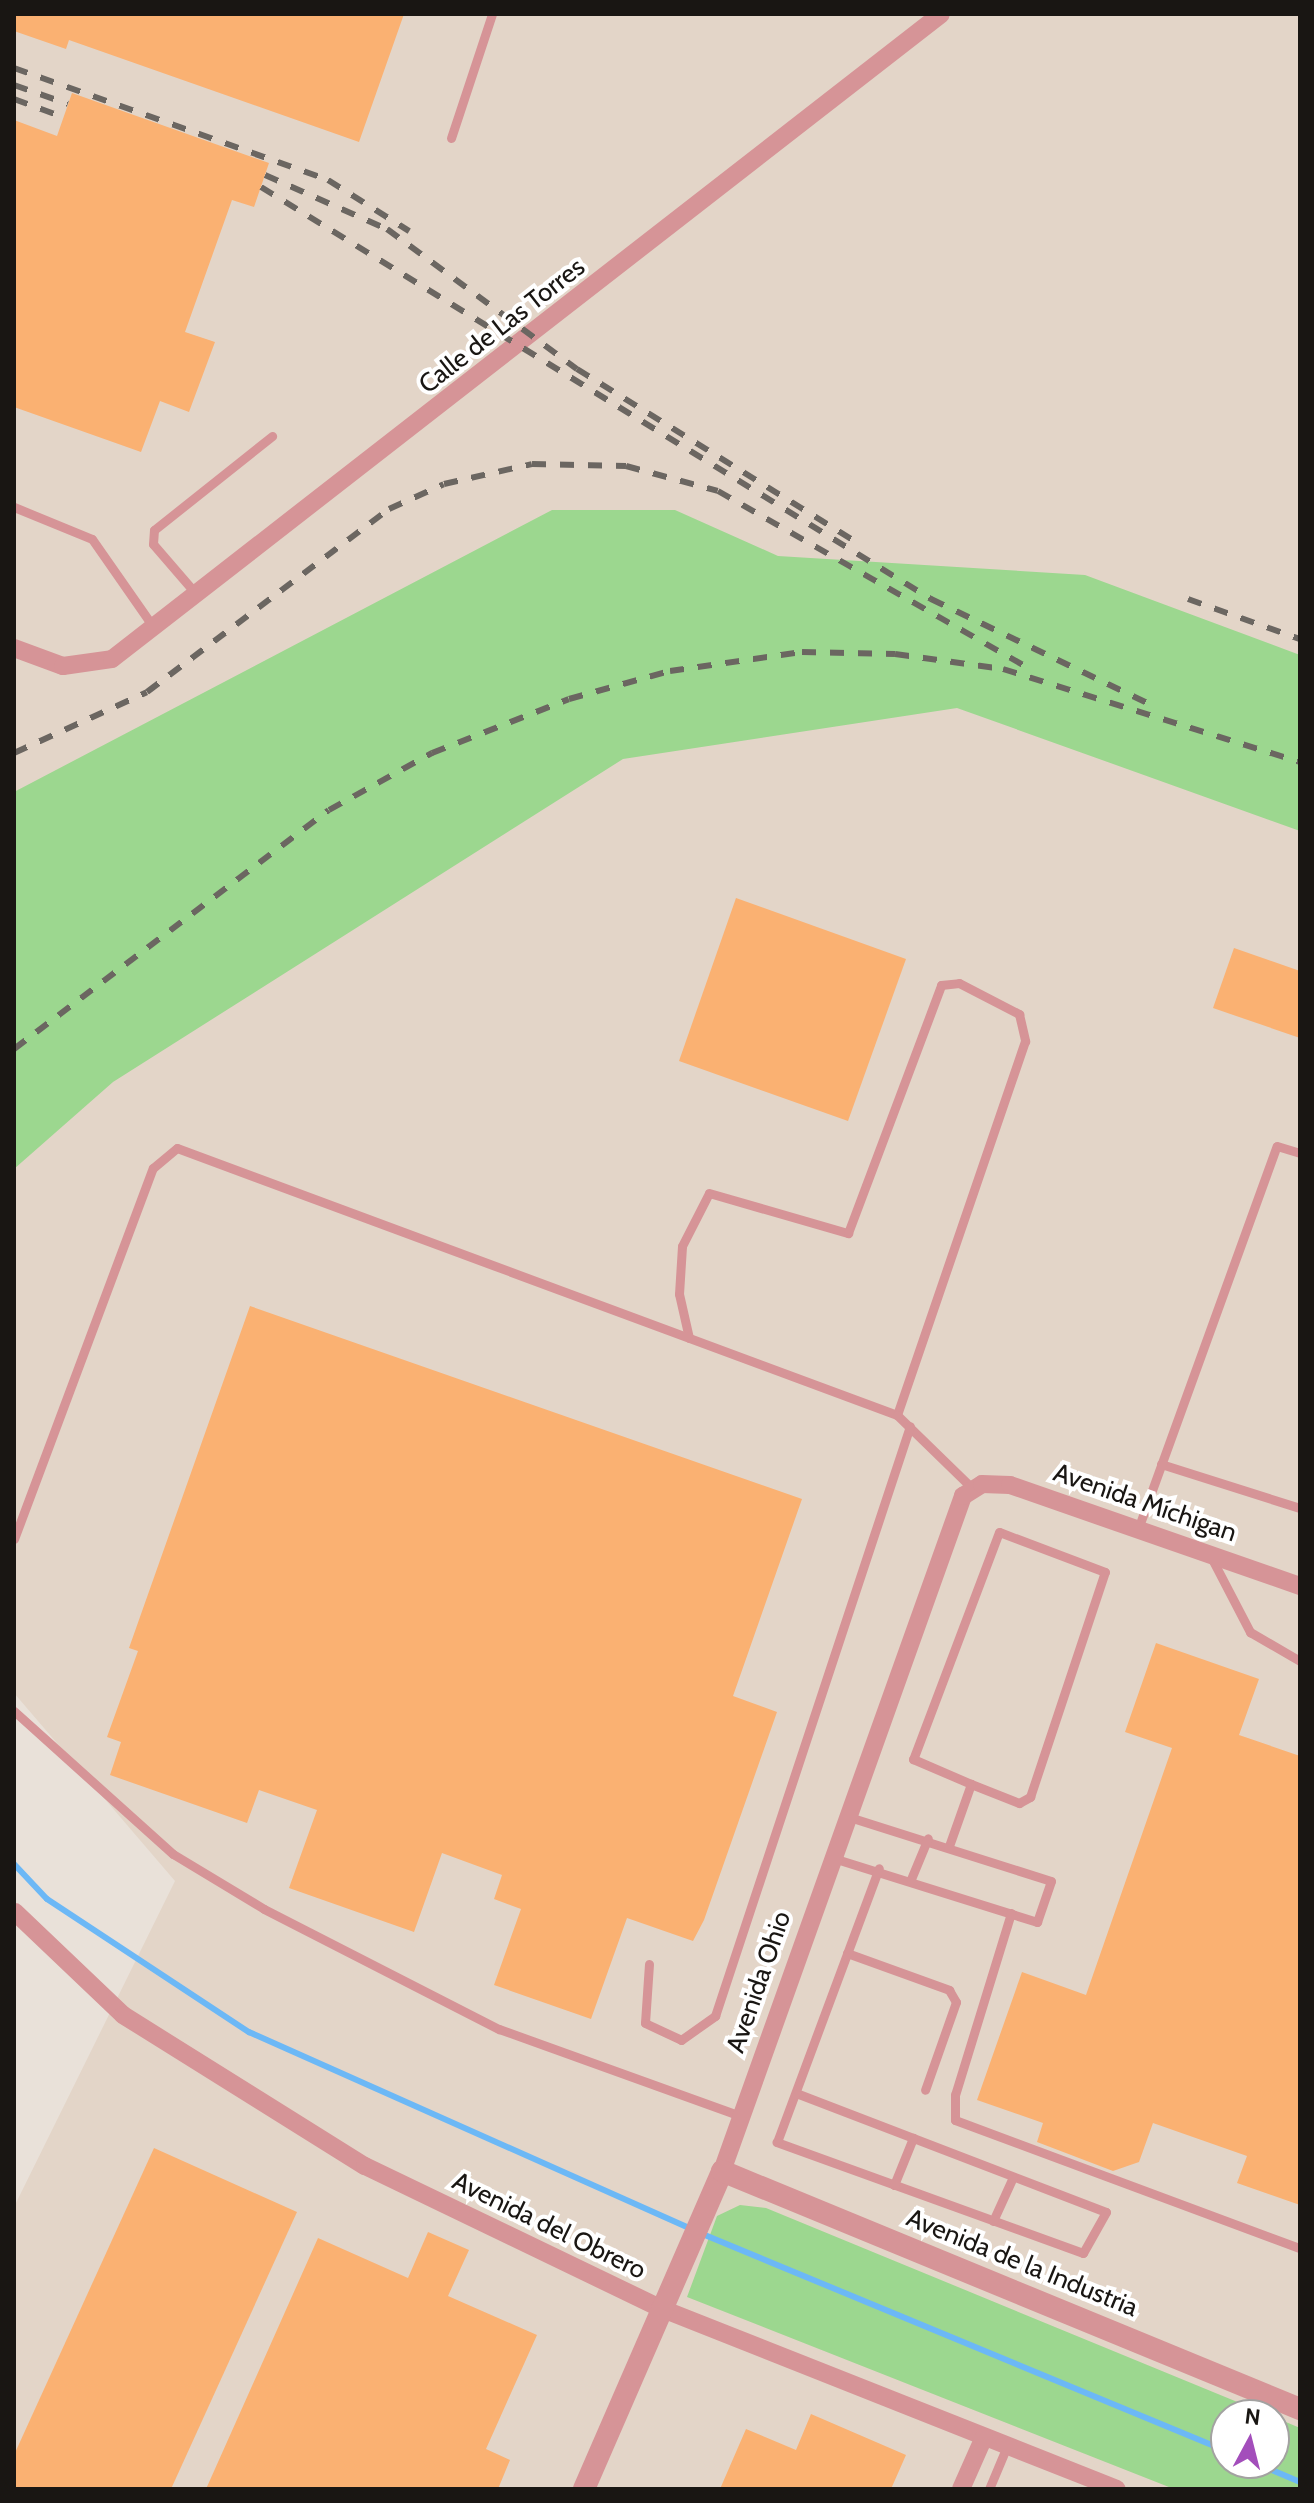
<!DOCTYPE html>
<meta charset="utf-8">
<style>
body{margin:0}
#map{position:relative;width:1314px;height:2503px;overflow:hidden;background:#e9e1d9;font-family:Cabin,sans-serif}
div>[style]{position:absolute}
.built>*{inset:0;background:#e3d5c8}
.green>*{inset:0;background:#9cd78f}
.stream>*{height:6px;margin:-3px;padding:0 3px;transform-origin:3px;border-radius:3px;background:#6cb8f6}
.building>*{inset:0;background:#fab172}
.service>*{height:9px;margin:-4.5px;padding:0 4.5px;transform-origin:4.5px;border-radius:4.5px;background:#d69497}
.minor>*{height:18px;margin:-9px;padding:0 9px;transform-origin:9px;border-radius:9px;background:#d69497}
.tertiary>*{height:22px;margin:-11px;padding:0 11px;transform-origin:11px;border-radius:11px;background:#d69497}
.rail>*{height:6px;margin-top:-3px;transform-origin:0;background:repeating-linear-gradient(90deg,#6b6661 0 14px,transparent 0 28px)}
span{translate:-50% -50%;white-space:nowrap;text-align:center;line-height:1.15;-webkit-text-stroke:8px #fff;paint-order:stroke}
.street-label{font-size:26px;color:#191613}
.frame{position:absolute;inset:0;border:16px solid #191613;pointer-events:none}
.north{position:absolute;left:1210px;top:2399px;width:80px;height:80px;box-sizing:border-box;background:#fff;border:2px solid #a3a2a1;border-radius:50%;rotate:7deg;font-size:22px;font-weight:700;line-height:32px;text-align:center;color:#191613}
.north::after{content:'';display:block;margin:auto;width:28px;height:36px;background:#a34ebb;clip-path:polygon(50% 0,100% 100%,50% 72%,0 100%)}
</style>
<div id="map">
<div class="built">
<i style="clip-path:polygon(evenodd,14px 14px,1300px 14px,1300px 2489px,14px 2489px,14px 2207px,175px 1881px,14px 1693px,14px 14px,1226px 2415px,1274px 2415px,1274px 2463px,1226px 2463px,1226px 2415px)"></i>
</div>
<div class="green">
<i style="clip-path:polygon(552px 510px,675px 510px,778px 556px,1085px 575px,1300px 655px,1300px 831px,957px 708px,623px 759px,113px 1082px,14px 1169px,14px 792px)"></i>
<i style="clip-path:polygon(740px 2205px,766px 2208px,1269px 2415px,1226px 2415px,1226px 2463px,1274px 2463px,1274px 2417px,1300px 2428px,1300px 2489px,1174px 2489px,687px 2297px,717px 2216px)"></i>
</div>
<div class="stream">
<i style="left:14px;top:1864px;width:48px;rotate:46.7deg"></i>
<i style="left:47px;top:1899px;width:242px;rotate:33.4deg"></i>
<i style="left:249px;top:2032px;width:483px;rotate:24deg"></i>
<i style="left:700px;top:2233px;width:569px;rotate:22.51deg"></i>
<i style="left:1255px;top:2463px;width:49px;rotate:22.9deg"></i>
</div>
<div class="building">
<i style="clip-path:polygon(14px 14px,404px 14px,359px 142px,69px 40px,66px 49px,14px 31px)"></i>
<i style="clip-path:polygon(72px 93px,269px 163px,254px 207px,232px 200px,185px 332px,215px 342px,189px 412px,160px 401px,141px 452px,14px 407px,14px 120px,57px 136px)"></i>
<i style="clip-path:polygon(736px 898px,906px 959px,848px 1121px,679px 1061px)"></i>
<i style="clip-path:polygon(1234px 948px,1300px 971px,1300px 1038px,1213px 1008px)"></i>
<i style="clip-path:polygon(250px 1306px,802px 1499px,733px 1696px,777px 1712px,704px 1920px,693px 1941px,627px 1918px,591px 2019px,494px 1985px,521px 1909px,494px 1899px,502px 1875px,442px 1853px,414px 1932px,289px 1888px,317px 1810px,259px 1790px,247px 1823px,110px 1775px,121px 1742px,107px 1737px,138px 1651px,129px 1648px)"></i>
<i style="clip-path:polygon(1156px 1643px,1259px 1679px,1239px 1735px,1300px 1756px,1300px 2205px,1237px 2183px,1247px 2156px,1153px 2123px,1139px 2162px,1113px 2171px,1037px 2142px,1043px 2123px,977px 2100px,1022px 1972px,1086px 1995px,1172px 1748px,1125px 1732px)"></i>
<i style="clip-path:polygon(154px 2148px,297px 2212px,171px 2489px,14px 2489px,14px 2455px)"></i>
<i style="clip-path:polygon(428px 2232px,469px 2250px,448px 2296px,537px 2335px,486px 2449px,510px 2460px,498px 2489px,206px 2489px,318px 2238px,408px 2278px)"></i>
<i style="clip-path:polygon(811px 2414px,906px 2455px,891px 2489px,720px 2489px,746px 2429px,796px 2450px)"></i>
</div>
<div class="service">
<i style="left:451px;top:138px;width:131px;rotate:-71.7deg"></i>
<i style="left:14px;top:507px;width:84px;rotate:22.3deg"></i>
<i style="left:92px;top:539px;width:108px;rotate:55.1deg"></i>
<i style="left:197px;top:595px;width:67px;rotate:-130.8deg"></i>
<i style="left:153px;top:544px;width:14px;rotate:-86deg"></i>
<i style="left:154px;top:530px;width:151px;rotate:-38.5deg"></i>
<i style="left:689px;top:1338px;width:45px;rotate:-102.8deg"></i>
<i style="left:679px;top:1294px;width:48px;rotate:-86.4deg"></i>
<i style="left:682px;top:1246px;width:59px;rotate:-63deg"></i>
<i style="left:709px;top:1193px;width:145px;rotate:16.1deg"></i>
<i style="left:848px;top:1233px;width:265px;rotate:-69.4deg"></i>
<i style="left:941px;top:985px;width:18px;rotate:-6deg"></i>
<i style="left:959px;top:983px;width:68px;rotate:27.3deg"></i>
<i style="left:1019px;top:1014px;width:28px;rotate:77deg"></i>
<i style="left:1025px;top:1041px;width:395px;rotate:108.9deg"></i>
<i style="left:1161px;top:1464px;width:146px;rotate:17.6deg"></i>
<i style="left:1138px;top:1529px;width:407px;rotate:-70.1deg"></i>
<i style="left:1277px;top:1146px;width:24px;rotate:17deg"></i>
<i style="left:14px;top:1539px;width:396px;rotate:-69.5deg"></i>
<i style="left:153px;top:1168px;width:31px;rotate:-40deg"></i>
<i style="left:177px;top:1148px;width:768px;rotate:20.35deg"></i>
<i style="left:897px;top:1415px;width:105px;rotate:44.2deg"></i>
<i style="left:1211px;top:1557px;width:85px;rotate:62.5deg"></i>
<i style="left:1250px;top:1632px;width:58px;rotate:30.1deg"></i>
<i style="left:14px;top:1711px;width:214px;rotate:42deg"></i>
<i style="left:173px;top:1854px;width:106px;rotate:31.1deg"></i>
<i style="left:264px;top:1909px;width:264px;rotate:27.1deg"></i>
<i style="left:499px;top:2029px;width:259px;rotate:19.8deg"></i>
<i style="left:949px;top:1846px;width:66px;rotate:-70.5deg"></i>
<i style="left:971px;top:1784px;width:52px;rotate:21.6deg"></i>
<i style="left:1019px;top:1803px;width:13px;rotate:-29deg"></i>
<i style="left:1030px;top:1797px;width:237px;rotate:-71.6deg"></i>
<i style="left:1105px;top:1572px;width:113px;rotate:-159.3deg"></i>
<i style="left:999px;top:1532px;width:243px;rotate:110.7deg"></i>
<i style="left:913px;top:1759px;width:63px;rotate:23.3deg"></i>
<i style="left:833px;top:1858px;width:214px;rotate:17.4deg"></i>
<i style="left:1037px;top:1922px;width:43px;rotate:-71.1deg"></i>
<i style="left:1051px;top:1881px;width:215px;rotate:-162.4deg"></i>
<i style="left:911px;top:1879px;width:44px;rotate:-67.5deg"></i>
<i style="left:1011px;top:1913px;width:190px;rotate:107.1deg"></i>
<i style="left:955px;top:2095px;width:25px;rotate:90deg"></i>
<i style="left:955px;top:2120px;width:368px;rotate:20.4deg"></i>
<i style="left:847px;top:1953px;width:109px;rotate:19.9deg"></i>
<i style="left:949px;top:1990px;width:14px;rotate:60deg"></i>
<i style="left:956px;top:2002px;width:93px;rotate:109.4deg"></i>
<i style="left:649px;top:1964px;width:59px;rotate:93.9deg"></i>
<i style="left:645px;top:2023px;width:40px;rotate:25deg"></i>
<i style="left:681px;top:2040px;width:42px;rotate:-35.2deg"></i>
<i style="left:715px;top:2016px;width:621px;rotate:-71.71deg"></i>
<i style="left:796px;top:2093px;width:332px;rotate:21deg"></i>
<i style="left:1106px;top:2212px;width:47px;rotate:119.3deg"></i>
<i style="left:1083px;top:2253px;width:326px;rotate:-160.1deg"></i>
<i style="left:777px;top:2142px;width:292px;rotate:-69.6deg"></i>
<i style="left:894px;top:2185px;width:51px;rotate:-68deg"></i>
<i style="left:993px;top:2221px;width:48px;rotate:-65.6deg"></i>
<i style="left:989px;top:2489px;width:47px;rotate:-67.3deg"></i>
</div>
<div class="minor">
<i style="left:14px;top:648px;width:52px;rotate:20.2deg"></i>
<i style="left:63px;top:666px;width:49px;rotate:-8.1deg"></i>
<i style="left:112px;top:659px;width:1050px;rotate:-37.88deg"></i>
<i style="left:15px;top:1912px;width:149px;rotate:43.6deg"></i>
<i style="left:123px;top:2015px;width:285px;rotate:32deg"></i>
<i style="left:365px;top:2166px;width:327px;rotate:25.7deg"></i>
<i style="left:660px;top:2308px;width:491px;rotate:21.6deg"></i>
<i style="left:722px;top:2171px;width:717px;rotate:-70.35deg"></i>
<i style="left:963px;top:1496px;width:22px;rotate:-32deg"></i>
<i style="left:982px;top:1484px;width:28px;rotate:2deg"></i>
<i style="left:1010px;top:1485px;width:307px;rotate:19.2deg"></i>
<i style="left:961px;top:2489px;width:57px;rotate:-66.1deg"></i>
</div>
<div class="tertiary">
<i style="left:584px;top:2489px;width:347px;rotate:-66.5deg"></i>
<i style="left:722px;top:2171px;width:625px;rotate:22.38deg"></i>
</div>
<div class="rail">
<i style="left:14px;top:68px;width:333px;rotate:19.6deg"></i>
<i style="left:328px;top:180px;width:96px;rotate:32.2deg"></i>
<i style="left:14px;top:85px;width:57px;rotate:19.4deg"></i>
<i style="left:14px;top:99px;width:52px;rotate:20.2deg"></i>
<i style="left:265px;top:175px;width:133px;rotate:23.9deg"></i>
<i style="left:387px;top:229px;width:236px;rotate:36.4deg"></i>
<i style="left:577px;top:369px;width:334px;rotate:31.8deg"></i>
<i style="left:261px;top:187px;width:787px;rotate:31.59deg"></i>
<i style="left:931px;top:599px;width:240px;rotate:25.7deg"></i>
<i style="left:1188px;top:599px;width:119px;rotate:19.7deg"></i>
<i style="left:14px;top:753px;width:146px;rotate:-24.6deg"></i>
<i style="left:147px;top:692px;width:303px;rotate:-37.1deg"></i>
<i style="left:389px;top:509px;width:60px;rotate:-24.4deg"></i>
<i style="left:444px;top:484px;width:90px;rotate:-12.8deg"></i>
<i style="left:532px;top:464px;width:94px;rotate:1.2deg"></i>
<i style="left:626px;top:466px;width:95px;rotate:15.2deg"></i>
<i style="left:718px;top:491px;width:355px;rotate:29.7deg"></i>
<i style="left:14px;top:1049px;width:395px;rotate:-37.2deg"></i>
<i style="left:329px;top:810px;width:118px;rotate:-29deg"></i>
<i style="left:432px;top:753px;width:147px;rotate:-21.5deg"></i>
<i style="left:569px;top:699px;width:105px;rotate:-15.5deg"></i>
<i style="left:670px;top:671px;width:133px;rotate:-8.2deg"></i>
<i style="left:802px;top:652px;width:93px;rotate:1.2deg"></i>
<i style="left:895px;top:654px;width:109px;rotate:7.9deg"></i>
<i style="left:1003px;top:669px;width:311px;rotate:17.4deg"></i>
</div>
<div class="street-label">
<span style="left:502px;top:326px;rotate:-38deg">Calle de Las Torres</span>
<span style="left:1145px;top:1503px;rotate:19deg">Avenida Míchigan</span>
<span style="left:759px;top:1982px;rotate:-71deg">Avenida Ohio</span>
<span style="left:549px;top:2226px;rotate:26deg">Avenida del Obrero</span>
<span style="left:1022px;top:2263px;rotate:22deg">Avenida de la Industria</span>
</div>
<div class="frame"></div>
<div class="north">N</div>
</div>
